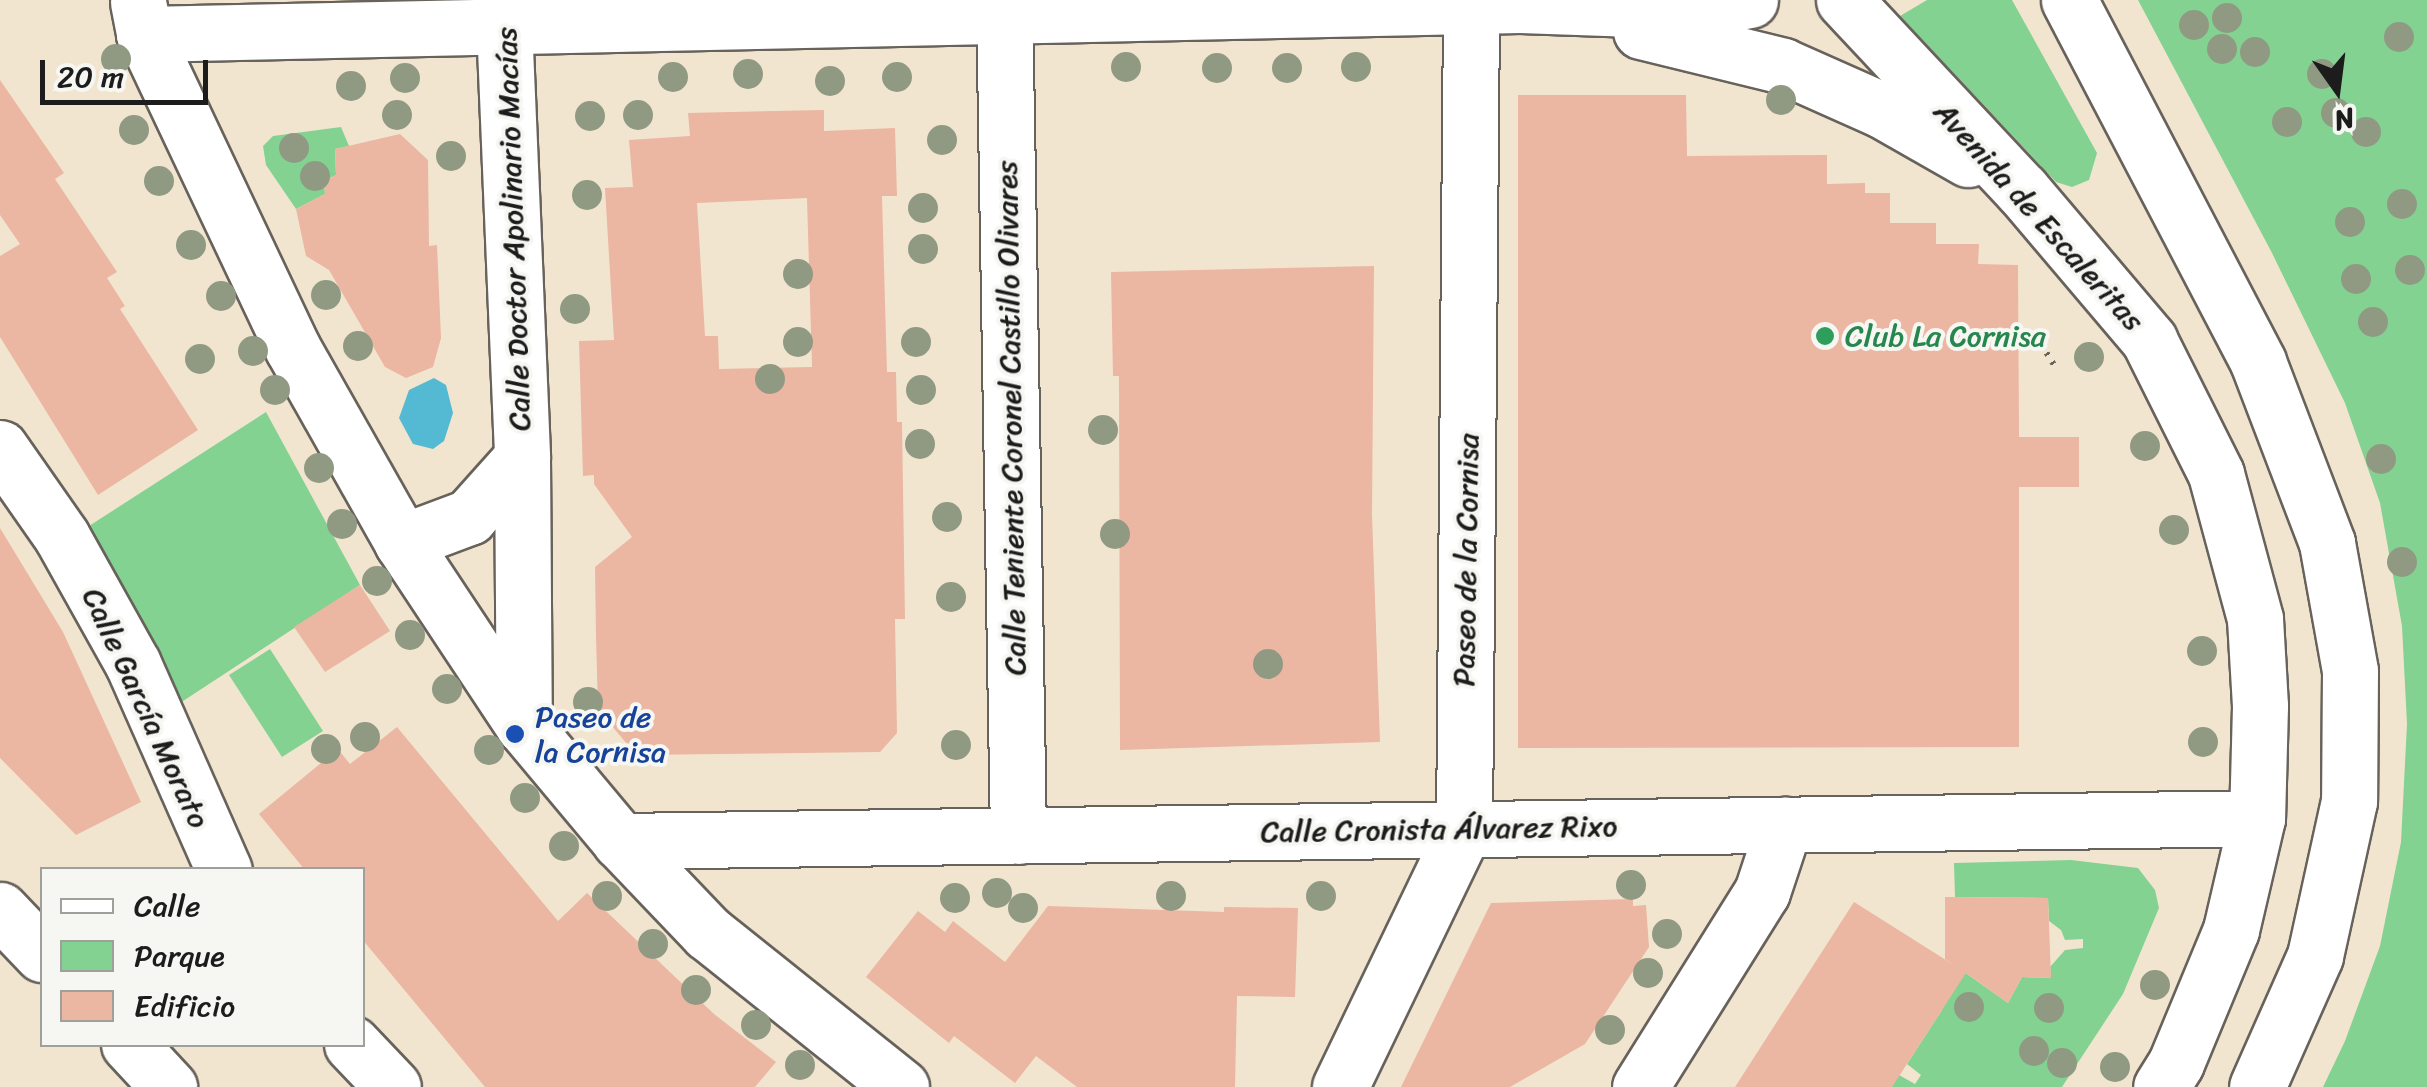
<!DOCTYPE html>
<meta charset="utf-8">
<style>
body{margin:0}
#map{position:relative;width:2427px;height:1087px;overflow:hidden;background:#f2e5cf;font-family:Sriracha,sans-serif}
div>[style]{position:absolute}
.green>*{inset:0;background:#83d291}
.water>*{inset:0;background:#54b9d2}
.building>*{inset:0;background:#ebb6a2}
.path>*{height:6px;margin-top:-3px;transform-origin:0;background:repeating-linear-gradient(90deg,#67625b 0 2.5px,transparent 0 10.5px)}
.roads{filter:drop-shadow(2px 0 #67625b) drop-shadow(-2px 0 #67625b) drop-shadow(0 2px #67625b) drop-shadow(0 -2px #67625b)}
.minor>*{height:55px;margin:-27.5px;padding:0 27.5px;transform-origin:27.5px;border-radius:27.5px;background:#fff}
.trees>*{width:30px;height:30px;margin:-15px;border-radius:50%;background:#909a83}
.dots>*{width:28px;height:28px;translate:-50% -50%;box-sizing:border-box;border:5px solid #f6f6f2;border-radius:50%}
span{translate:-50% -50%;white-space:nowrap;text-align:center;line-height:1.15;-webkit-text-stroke:8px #f6f6f2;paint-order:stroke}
.street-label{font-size:30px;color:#1c1c1c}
.leisure-label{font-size:30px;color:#27864d}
.left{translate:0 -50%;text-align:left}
.transit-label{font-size:30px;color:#164399}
.legend{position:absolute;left:40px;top:867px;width:325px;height:180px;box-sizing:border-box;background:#f6f6f2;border:2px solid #9f9f9c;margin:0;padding:12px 18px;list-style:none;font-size:30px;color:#1c1c1c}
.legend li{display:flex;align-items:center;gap:20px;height:50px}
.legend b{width:50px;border:2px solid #9f9f9c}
.north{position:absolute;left:2287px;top:40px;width:100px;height:100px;-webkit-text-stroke:8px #f6f6f2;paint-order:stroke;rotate:166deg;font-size:28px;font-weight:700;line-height:40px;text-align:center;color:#1c1c1c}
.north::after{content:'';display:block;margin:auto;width:35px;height:45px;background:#1c1c1c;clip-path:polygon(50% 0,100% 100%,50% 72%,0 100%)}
.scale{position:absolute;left:40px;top:60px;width:168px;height:45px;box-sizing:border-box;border:5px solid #1c1c1c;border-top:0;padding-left:12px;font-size:30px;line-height:35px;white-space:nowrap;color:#1c1c1c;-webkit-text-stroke:8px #f6f6f2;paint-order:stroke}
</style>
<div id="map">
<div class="green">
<i style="clip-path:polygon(1927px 0,2012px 0,2097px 153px,2089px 180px,2072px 187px,2056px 182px,1900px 16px)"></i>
<i style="clip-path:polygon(2138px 0,2427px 0,2427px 1087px,2323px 1087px,2345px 1041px,2380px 946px,2401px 842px,2407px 724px,2402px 626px,2380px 503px,2345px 403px,2272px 253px)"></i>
<i style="clip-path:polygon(341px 127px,349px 146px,335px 149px,336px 175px,324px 181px,325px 194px,296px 209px,266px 165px,263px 146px,273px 136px)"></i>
<i style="clip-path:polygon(266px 412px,360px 585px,180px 703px,131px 599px,89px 526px)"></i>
<i style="clip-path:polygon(270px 649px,323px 731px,282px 757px,229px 675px)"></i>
<i style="clip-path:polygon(2071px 860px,2138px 868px,2155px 890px,2159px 908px,2123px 994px,2062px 1087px,1873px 1087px,1899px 1075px,1915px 1084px,1921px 1075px,1907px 1064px,1942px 1010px,1938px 988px,1953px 964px,2008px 1003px,2022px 977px,2051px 978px,2050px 967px,2065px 950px,2083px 948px,2083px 939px,2065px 940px,2061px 930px,2049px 921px,2048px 898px,1955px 897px,1954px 863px)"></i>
</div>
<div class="water">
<i style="clip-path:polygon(434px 378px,446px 385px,453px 413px,444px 441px,433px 449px,413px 444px,399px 418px,409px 390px)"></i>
</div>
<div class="building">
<i style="clip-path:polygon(0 80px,64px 173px,55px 179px,117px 272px,107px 278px,125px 306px,120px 309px,198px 430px,98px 495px,0 337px,0 256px,20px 244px,0 215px)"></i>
<i style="clip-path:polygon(1518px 95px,1686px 95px,1687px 156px,1827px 155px,1827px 184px,1865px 183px,1865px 193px,1890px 193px,1890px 223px,1936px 223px,1936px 244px,1979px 244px,1978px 264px,2018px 265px,2019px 437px,2079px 437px,2079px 487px,2019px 487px,2019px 747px,1518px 748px)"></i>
<i style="clip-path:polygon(evenodd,824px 110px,824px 131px,895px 128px,897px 196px,882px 196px,887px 372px,896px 372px,897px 422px,902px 422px,905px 619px,895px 619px,897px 733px,880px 752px,636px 755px,598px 709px,596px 636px,595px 567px,632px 537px,594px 484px,594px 475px,583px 476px,579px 341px,614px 340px,605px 188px,633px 187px,629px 140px,690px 136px,688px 113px,824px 110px,807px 198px,812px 367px,719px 369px,718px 336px,705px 336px,697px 203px,807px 198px)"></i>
<i style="clip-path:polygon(400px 134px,428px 160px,429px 246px,437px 245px,441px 338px,433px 367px,406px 378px,385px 367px,329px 270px,306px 256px,296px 209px,325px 194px,324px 181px,336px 175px,335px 149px)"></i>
<i style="clip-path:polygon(1374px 266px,1372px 514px,1380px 742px,1120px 750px,1119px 376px,1113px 376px,1111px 272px)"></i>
<i style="clip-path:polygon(0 528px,63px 632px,141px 802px,76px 835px,0 758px)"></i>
<i style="clip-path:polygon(360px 585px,390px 631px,325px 672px,294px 627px)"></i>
<i style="clip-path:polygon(397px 727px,558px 921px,587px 893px,714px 1014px,776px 1062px,755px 1087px,485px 1087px,362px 939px,362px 870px,305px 870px,259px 814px,338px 749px,350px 764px)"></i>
<i style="clip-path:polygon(1945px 897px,2048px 898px,2051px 978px,2022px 977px,2008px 1003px,1966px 973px,1892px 1087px,1735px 1087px,1854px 902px,1957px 967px,1945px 959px)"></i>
<i style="clip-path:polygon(1633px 899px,1633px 906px,1646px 905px,1649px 947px,1585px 1044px,1510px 1087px,1401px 1087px,1491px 903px)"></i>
<i style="clip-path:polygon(1048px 906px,1224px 912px,1224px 907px,1298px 908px,1295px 997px,1237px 996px,1235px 1087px,1077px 1087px,1036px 1056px,1015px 1083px,954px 1036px,949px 1043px,866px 977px,918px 911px,945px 932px,953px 921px,1005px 962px)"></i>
</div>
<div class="path">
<i style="left:2019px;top:343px;width:22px;rotate:3deg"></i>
<i style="left:2041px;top:344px;width:28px;rotate:58deg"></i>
</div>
<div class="roads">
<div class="minor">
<i style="left:503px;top:0;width:458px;rotate:87.6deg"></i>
<i style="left:522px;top:458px;width:268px;rotate:89.6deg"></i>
<i style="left:1004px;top:0;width:836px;rotate:89.04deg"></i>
<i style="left:1844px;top:0;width:260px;rotate:46.9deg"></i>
<i style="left:2022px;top:190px;width:197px;rotate:49.7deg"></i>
<i style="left:2149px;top:340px;width:150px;rotate:63.4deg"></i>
<i style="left:2216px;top:474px;width:150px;rotate:74.9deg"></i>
<i style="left:2255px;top:619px;width:87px;rotate:86.7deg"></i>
<i style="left:2260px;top:706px;width:112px;rotate:91.5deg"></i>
<i style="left:2257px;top:818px;width:115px;rotate:103.1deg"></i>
<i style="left:2231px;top:930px;width:144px;rotate:112.5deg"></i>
<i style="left:2176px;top:1063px;width:28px;rotate:122deg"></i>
<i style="left:2069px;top:0;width:408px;rotate:62.4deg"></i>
<i style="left:2258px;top:362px;width:194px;rotate:69.1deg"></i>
<i style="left:2327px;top:543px;width:130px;rotate:79.8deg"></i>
<i style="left:2350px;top:671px;width:130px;rotate:90.4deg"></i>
<i style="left:2349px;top:801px;width:159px;rotate:102.4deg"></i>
<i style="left:2315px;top:956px;width:143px;rotate:113.9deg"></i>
<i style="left:138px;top:2px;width:33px;rotate:79deg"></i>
<i style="left:144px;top:34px;width:348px;rotate:64.7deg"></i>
<i style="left:293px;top:349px;width:222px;rotate:60.5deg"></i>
<i style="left:402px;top:542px;width:221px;rotate:56.5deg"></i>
<i style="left:524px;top:726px;width:150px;rotate:50.1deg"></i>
<i style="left:620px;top:841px;width:127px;rotate:46.3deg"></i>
<i style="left:708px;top:933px;width:247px;rotate:38.6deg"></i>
<i style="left:1641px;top:31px;width:146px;rotate:13.8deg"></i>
<i style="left:1783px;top:66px;width:108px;rotate:24deg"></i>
<i style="left:1882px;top:110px;width:99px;rotate:29.7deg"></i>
<i style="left:144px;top:34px;width:1376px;rotate:-1.21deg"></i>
<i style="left:1520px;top:5px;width:170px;rotate:2deg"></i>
<i style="left:1690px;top:11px;width:61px;rotate:-10.4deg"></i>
<i style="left:0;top:448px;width:108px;rotate:55.1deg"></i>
<i style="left:62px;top:537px;width:145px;rotate:60.8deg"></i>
<i style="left:133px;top:664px;width:225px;rotate:66.2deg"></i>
<i style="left:402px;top:542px;width:72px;rotate:-20.5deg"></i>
<i style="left:469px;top:517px;width:79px;rotate:-48.1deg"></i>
<i style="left:620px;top:841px;width:1637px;rotate:-0.8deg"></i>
<i style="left:0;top:910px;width:61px;rotate:46.3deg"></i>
<i style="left:129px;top:1044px;width:59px;rotate:47.1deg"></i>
<i style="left:352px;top:1044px;width:59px;rotate:46.4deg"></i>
<i style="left:1340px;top:1087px;width:286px;rotate:-64.3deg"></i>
<i style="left:1464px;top:829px;width:823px;rotate:-89.51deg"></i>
<i style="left:1640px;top:1087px;width:230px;rotate:-58deg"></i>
<i style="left:1762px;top:892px;width:71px;rotate:-71.8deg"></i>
</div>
</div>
<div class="trees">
<i style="left:2227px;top:18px"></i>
<i style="left:2194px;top:25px"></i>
<i style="left:2399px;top:37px"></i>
<i style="left:2222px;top:49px"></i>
<i style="left:2255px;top:52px"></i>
<i style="left:116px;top:59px"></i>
<i style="left:1126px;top:67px"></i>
<i style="left:1356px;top:67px"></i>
<i style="left:1217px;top:68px"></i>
<i style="left:1287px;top:68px"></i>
<i style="left:748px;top:74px"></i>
<i style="left:2322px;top:74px"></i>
<i style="left:673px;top:77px"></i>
<i style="left:897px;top:77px"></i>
<i style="left:405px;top:78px"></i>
<i style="left:830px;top:81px"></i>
<i style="left:351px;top:86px"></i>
<i style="left:1781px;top:100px"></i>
<i style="left:2336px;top:113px"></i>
<i style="left:397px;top:115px"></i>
<i style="left:638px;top:115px"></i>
<i style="left:590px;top:116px"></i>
<i style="left:2287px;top:122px"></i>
<i style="left:134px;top:130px"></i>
<i style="left:2366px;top:132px"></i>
<i style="left:942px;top:140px"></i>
<i style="left:294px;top:148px"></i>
<i style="left:451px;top:156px"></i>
<i style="left:315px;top:176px"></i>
<i style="left:159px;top:181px"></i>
<i style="left:587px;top:195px"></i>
<i style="left:2402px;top:204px"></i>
<i style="left:923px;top:208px"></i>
<i style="left:2350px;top:222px"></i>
<i style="left:191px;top:245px"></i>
<i style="left:923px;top:249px"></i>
<i style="left:2410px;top:270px"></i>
<i style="left:798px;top:274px"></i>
<i style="left:2356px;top:279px"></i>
<i style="left:326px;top:295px"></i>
<i style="left:221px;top:296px"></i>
<i style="left:575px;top:309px"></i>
<i style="left:2373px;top:322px"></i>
<i style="left:798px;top:342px"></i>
<i style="left:916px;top:342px"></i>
<i style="left:358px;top:346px"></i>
<i style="left:253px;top:351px"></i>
<i style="left:2089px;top:357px"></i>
<i style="left:200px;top:359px"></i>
<i style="left:770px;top:379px"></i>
<i style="left:275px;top:390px"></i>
<i style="left:921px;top:390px"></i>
<i style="left:1103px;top:430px"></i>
<i style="left:920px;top:444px"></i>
<i style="left:2145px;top:446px"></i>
<i style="left:2381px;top:459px"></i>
<i style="left:319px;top:468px"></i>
<i style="left:947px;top:517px"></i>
<i style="left:342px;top:524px"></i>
<i style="left:2174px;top:530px"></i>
<i style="left:1115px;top:534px"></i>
<i style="left:2402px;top:562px"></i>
<i style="left:377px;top:581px"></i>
<i style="left:951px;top:597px"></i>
<i style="left:410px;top:635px"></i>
<i style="left:2202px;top:651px"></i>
<i style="left:1268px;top:664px"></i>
<i style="left:447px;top:689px"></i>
<i style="left:588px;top:702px"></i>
<i style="left:365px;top:737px"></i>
<i style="left:2203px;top:742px"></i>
<i style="left:956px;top:745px"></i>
<i style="left:326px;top:749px"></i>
<i style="left:489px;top:750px"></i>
<i style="left:525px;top:798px"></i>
<i style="left:564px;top:846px"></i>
<i style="left:1631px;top:885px"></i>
<i style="left:997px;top:893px"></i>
<i style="left:607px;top:896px"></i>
<i style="left:1171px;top:896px"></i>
<i style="left:1321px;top:896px"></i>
<i style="left:955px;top:898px"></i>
<i style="left:1023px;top:908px"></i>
<i style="left:1667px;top:934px"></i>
<i style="left:653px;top:944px"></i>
<i style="left:1648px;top:973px"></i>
<i style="left:2155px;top:985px"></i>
<i style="left:696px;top:990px"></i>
<i style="left:1969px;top:1007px"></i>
<i style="left:2049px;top:1008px"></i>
<i style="left:756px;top:1025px"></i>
<i style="left:1610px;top:1030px"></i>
<i style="left:2034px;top:1051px"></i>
<i style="left:2062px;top:1063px"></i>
<i style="left:800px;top:1065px"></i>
<i style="left:2115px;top:1067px"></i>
</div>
<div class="dots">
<i style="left:1825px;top:336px;background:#2e9e5b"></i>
<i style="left:515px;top:734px;background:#1a4fb4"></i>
</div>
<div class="street-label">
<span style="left:2039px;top:216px;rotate:48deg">Avenida de Escaleritas</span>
<span style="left:513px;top:229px;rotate:-92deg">Calle Doctor Apolinario Macías</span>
<span style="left:1011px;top:418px;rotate:-91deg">Calle Teniente Coronel Castillo Olivares</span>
<span style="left:1466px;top:560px;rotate:-89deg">Paseo de la Cornisa</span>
<span style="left:146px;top:708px;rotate:65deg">Calle García Morato</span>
<span style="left:1439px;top:829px;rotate:-1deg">Calle Cronista Álvarez Rixo</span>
</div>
<div class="leisure-label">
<span class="left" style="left:1845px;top:336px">Club La Cornisa</span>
</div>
<div class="transit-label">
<span class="left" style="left:535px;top:734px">Paseo de<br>la Cornisa</span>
</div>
<ul class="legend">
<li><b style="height:12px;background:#fff"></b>Calle</li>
<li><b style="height:28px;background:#83d291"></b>Parque</li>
<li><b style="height:28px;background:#ebb6a2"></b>Edificio</li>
</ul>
<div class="north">N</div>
<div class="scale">20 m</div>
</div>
